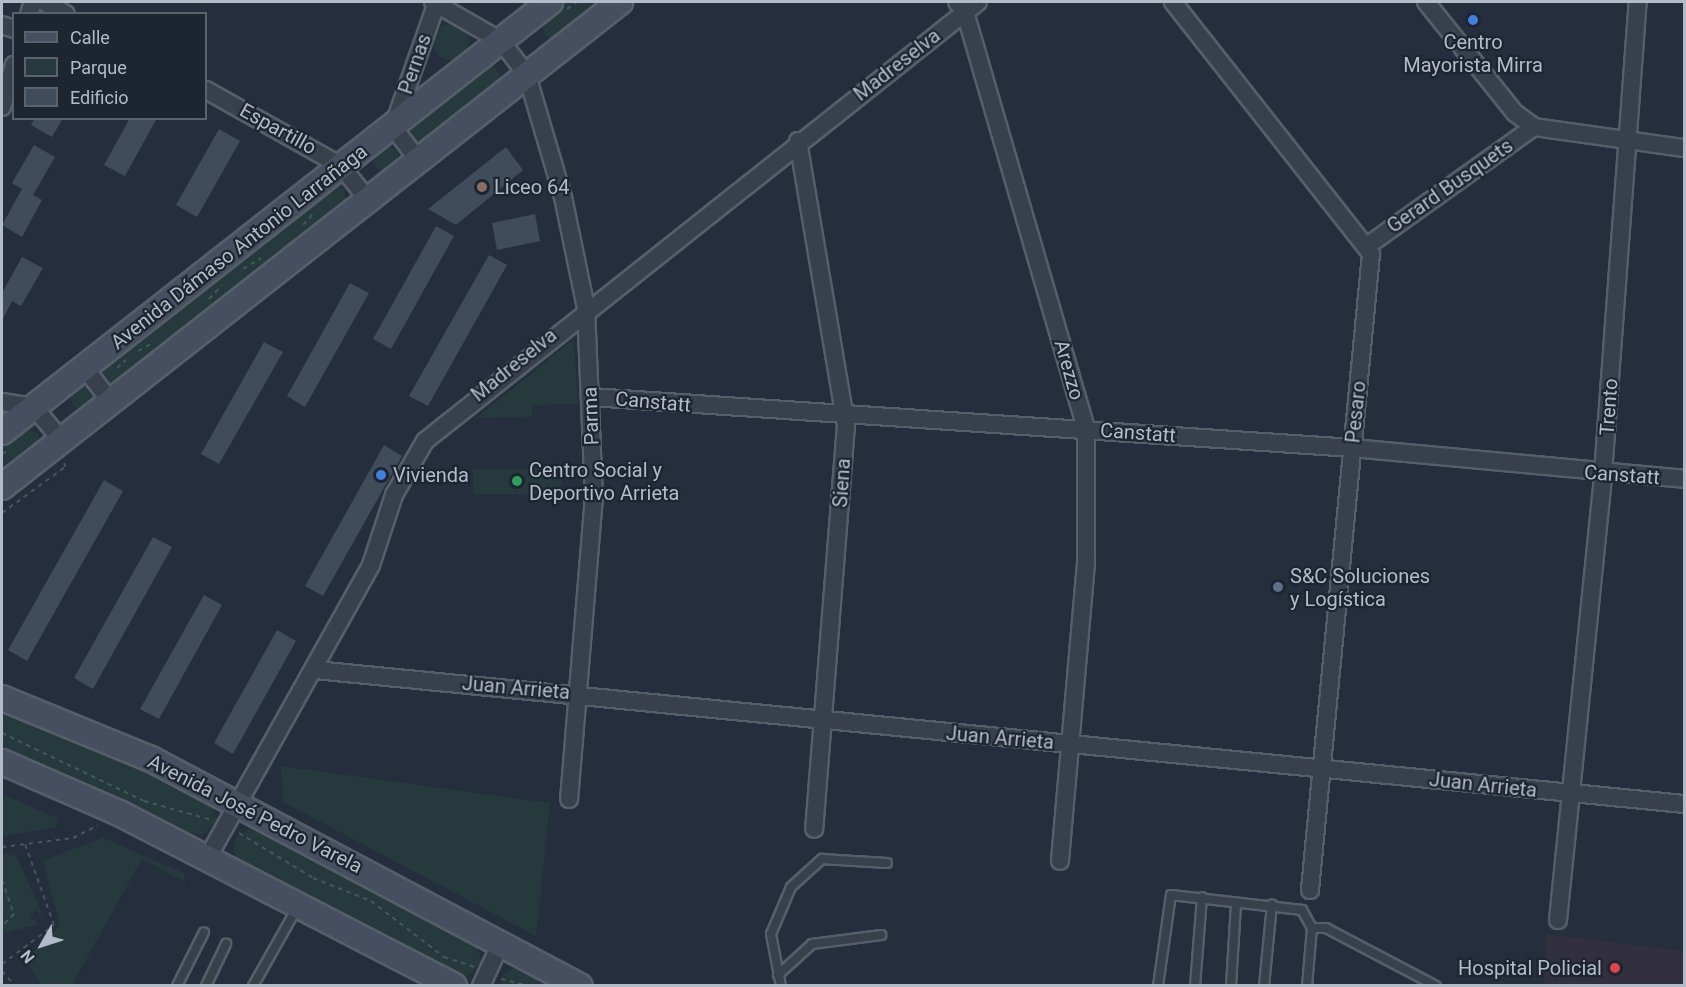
<!DOCTYPE html>
<meta charset="utf-8">
<style>
body{margin:0}
#map{position:relative;width:1686px;height:987px;overflow:hidden;background:#242e3c;font-family:Roboto,sans-serif}
div>[style]{position:absolute}
.medical>*{inset:0;background:#32303e}
.green>*{inset:0;background:#263a3d}
.round{border-radius:50%}
.building>*{inset:0;background:#414c5b}
.path>*{height:2px;margin-top:-1px;transform-origin:0;background:repeating-linear-gradient(90deg,#44575a 0 4.5px,transparent 0 9px)}
.roads{filter:drop-shadow(2px 0 #565e6a) drop-shadow(-2px 0 #565e6a) drop-shadow(0 2px #565e6a) drop-shadow(0 -2px #565e6a)}
.lane>*{height:8px;margin:-4px;padding:0 4px;transform-origin:4px;border-radius:4px;background:#38404c}
.street>*{height:16px;margin:-8px;padding:0 8px;transform-origin:8px;border-radius:8px;background:#38404c}
.secondary>*{height:24px;margin:-12px;padding:0 12px;transform-origin:12px;border-radius:12px;background:#464f5f}
.dots>*{width:16px;height:16px;translate:-50% -50%;box-sizing:border-box;border:3px solid #1d2531;border-radius:50%}
span{translate:-50% -50%;white-space:nowrap;text-align:center;line-height:1.15;-webkit-text-stroke:4.5px #1d2531;paint-order:stroke}
.poi-label{font-size:20px;color:#b4bbc8}
.left{translate:0 -50%;text-align:left}
.right{translate:-100% -50%;text-align:right}
.street-label{font-size:20px;color:#b4bbc8}
.frame{position:absolute;inset:0;border:3px solid #b4bbc8;pointer-events:none}
.legend{position:absolute;left:12px;top:12px;width:195px;height:108px;box-sizing:border-box;background:#1d2531;border:2px solid #59616d;margin:0;padding:8px 10px;list-style:none;font-size:18px;color:#b4bbc8}
.legend li{display:flex;align-items:center;gap:12px;height:30px}
.legend b{width:30px;border:2px solid #59616d}
.north{position:absolute;left:12px;top:915px;width:60px;height:60px;-webkit-text-stroke:4px #1d2531;paint-order:stroke;rotate:231deg;font-size:16px;font-weight:700;line-height:24px;text-align:center;color:#b4bbc8}
.north::after{content:'';display:block;margin:auto;width:21px;height:27px;background:#b4bbc8;clip-path:polygon(50% 0,100% 100%,50% 72%,0 100%)}
</style>
<div id="map">
<div class="medical">
<i style="clip-path:polygon(1546px 934px,1684px 951px,1684px 985px,1544px 985px)"></i>
</div>
<div class="green">
<i style="clip-path:polygon(565px 2px,606px 2px,553px 40px,545px 36px,542px 22px)"></i>
<i class="round" style="left:433px;top:24px;width:36px;height:36px"></i>
<i style="clip-path:polygon(490px 62px,504px 78px,420px 143px,412px 138px,410px 126px)"></i>
<i class="round" style="left:373px;top:146px;width:26px;height:26px"></i>
<i style="clip-path:polygon(331px 187px,344px 189px,347px 203px,115px 386px,108px 383px,102px 373px,106px 364px)"></i>
<i style="clip-path:polygon(574px 339px,578px 404px,533px 405px,532px 417px,476px 418px)"></i>
<i class="round" style="left:71px;top:386px;width:24px;height:24px"></i>
<i style="clip-path:polygon(24px 429px,38px 433px,41px 445px,2px 479px,2px 446px)"></i>
<i style="clip-path:polygon(473px 469px,561px 469px,561px 494px,473px 494px)"></i>
<i style="clip-path:polygon(2px 706px,211px 801px,217px 820px,204px 834px,187px 835px,2px 747px)"></i>
<i style="clip-path:polygon(281px 766px,550px 803px,536px 936px,283px 802px)"></i>
<i style="clip-path:polygon(2px 794px,59px 819px,56px 827px,2px 836px)"></i>
<i style="clip-path:polygon(255px 826px,476px 941px,482px 963px,468px 976px,455px 975px,240px 862px,233px 853px,236px 837px)"></i>
<i style="clip-path:polygon(103px 838px,184px 873px,185px 882px,142px 859px,72px 985px,41px 985px,26px 960px,60px 925px,43px 860px)"></i>
<i style="clip-path:polygon(2px 852px,17px 857px,43px 915px,35px 911px,30px 918px,39px 924px,2px 934px)"></i>
<i style="clip-path:polygon(518px 965px,563px 986px,500px 986px,504px 973px)"></i>
</div>
<div class="building">
<i style="clip-path:polygon(35px 118px,63px 118px,52px 137px,31px 125px)"></i>
<i style="clip-path:polygon(130px 118px,157px 118px,125px 176px,104px 165px)"></i>
<i style="clip-path:polygon(219px 129px,240px 141px,197px 217px,176px 205px)"></i>
<i style="clip-path:polygon(34px 145px,55px 157px,33px 195px,42px 200px,22px 237px,2px 225px,22px 189px,12px 183px)"></i>
<i style="clip-path:polygon(506px 147px,523px 170px,456px 225px,428px 209px)"></i>
<i style="clip-path:polygon(535px 214px,540px 241px,497px 250px,492px 223px)"></i>
<i style="clip-path:polygon(436px 226px,454px 236px,391px 349px,373px 339px)"></i>
<i style="clip-path:polygon(489px 255px,507px 265px,428px 406px,409px 396px)"></i>
<i style="clip-path:polygon(22px 257px,43px 268px,21px 306px,12px 301px,2px 321px,2px 293px)"></i>
<i style="clip-path:polygon(350px 283px,369px 293px,305px 407px,287px 396px)"></i>
<i style="clip-path:polygon(264px 342px,283px 352px,219px 464px,201px 454px)"></i>
<i style="clip-path:polygon(384px 445px,402px 456px,323px 596px,305px 586px)"></i>
<i style="clip-path:polygon(104px 480px,123px 491px,27px 661px,8px 650px)"></i>
<i style="clip-path:polygon(153px 537px,172px 547px,93px 689px,74px 678px)"></i>
<i style="clip-path:polygon(204px 595px,222px 605px,159px 719px,140px 709px)"></i>
<i style="clip-path:polygon(277px 630px,296px 641px,233px 754px,214px 743px)"></i>
</div>
<div class="path">
<i style="left:567px;top:9px;width:12px;rotate:-35deg"></i>
<i style="left:303px;top:225px;width:15px;rotate:-48deg"></i>
<i style="left:243px;top:269px;width:21px;rotate:-31deg"></i>
<i style="left:209px;top:299px;width:19px;rotate:-47deg"></i>
<i style="left:138px;top:351px;width:18px;rotate:-29deg"></i>
<i style="left:117px;top:368px;width:12px;rotate:-42deg"></i>
<i style="left:2px;top:454px;width:6px;rotate:-31deg"></i>
<i style="left:2px;top:513px;width:78px;rotate:-36.1deg"></i>
<i style="left:65px;top:467px;width:6px;rotate:-99deg"></i>
<i style="left:2px;top:733px;width:157px;rotate:25.6deg"></i>
<i style="left:144px;top:801px;width:71px;rotate:15.6deg"></i>
<i style="left:239px;top:833px;width:87px;rotate:31.3deg"></i>
<i style="left:313px;top:878px;width:62px;rotate:21.6deg"></i>
<i style="left:371px;top:901px;width:92px;rotate:37.5deg"></i>
<i style="left:444px;top:957px;width:32px;rotate:18deg"></i>
<i style="left:2px;top:847px;width:72px;rotate:-7.2deg"></i>
<i style="left:73px;top:838px;width:28px;rotate:-27deg"></i>
<i style="left:2px;top:880px;width:36px;rotate:71deg"></i>
<i style="left:14px;top:914px;width:17px;rotate:135deg"></i>
<i style="left:2px;top:964px;width:65px;rotate:-36.9deg"></i>
<i style="left:54px;top:925px;width:86px;rotate:-109.7deg"></i>
<i style="left:2px;top:971px;width:20px;rotate:49deg"></i>
<i style="left:501px;top:979px;width:29px;rotate:14deg"></i>
</div>
<div class="roads">
<div class="lane">
<i style="left:1312px;top:928px;width:14px"></i>
<i style="left:1326px;top:928px;width:124px;rotate:27.8deg"></i>
<i style="left:778px;top:975px;width:46px;rotate:-42.4deg"></i>
<i style="left:812px;top:944px;width:70px;rotate:-7.4deg"></i>
<i style="left:177px;top:986px;width:60px;rotate:-63.4deg"></i>
<i style="left:206px;top:986px;width:47px;rotate:-64.5deg"></i>
<i style="left:253px;top:986px;width:90px;rotate:-60.6deg"></i>
<i style="left:781px;top:986px;width:53px;rotate:-100.9deg"></i>
<i style="left:771px;top:934px;width:51px;rotate:-66.9deg"></i>
<i style="left:791px;top:887px;width:42px;rotate:-42.1deg"></i>
<i style="left:822px;top:859px;width:65px;rotate:3.5deg"></i>
<i style="left:1158px;top:986px;width:92px;rotate:-81.9deg"></i>
<i style="left:1171px;top:895px;width:132px;rotate:6.5deg"></i>
<i style="left:1302px;top:910px;width:21px;rotate:61deg"></i>
<i style="left:1312px;top:928px;width:58px;rotate:94.9deg"></i>
<i style="left:1195px;top:986px;width:89px;rotate:-85.5deg"></i>
<i style="left:1231px;top:986px;width:82px;rotate:-86.5deg"></i>
<i style="left:1264px;top:986px;width:82px;rotate:-84.4deg"></i>
</div>
<div class="street">
<i style="left:44px;top:2px;width:25px;rotate:29deg"></i>
<i style="left:433px;top:2px;width:78px;rotate:29.8deg"></i>
<i style="left:501px;top:41px;width:43px;rotate:52.6deg"></i>
<i style="left:527px;top:75px;width:127px;rotate:73.6deg"></i>
<i style="left:563px;top:197px;width:113px;rotate:78.3deg"></i>
<i style="left:586px;top:308px;width:188px;rotate:87.6deg"></i>
<i style="left:594px;top:496px;width:304px;rotate:94.7deg"></i>
<i style="left:957px;top:2px;width:13px;rotate:51deg"></i>
<i style="left:965px;top:12px;width:434px;rotate:73.8deg"></i>
<i style="left:1086px;top:429px;width:134px;rotate:90deg"></i>
<i style="left:1086px;top:563px;width:299px;rotate:95deg"></i>
<i style="left:1173px;top:2px;width:320px;rotate:51.8deg"></i>
<i style="left:1371px;top:254px;width:639px;rotate:95.48deg"></i>
<i style="left:1426px;top:2px;width:142px;rotate:51.3deg"></i>
<i style="left:1515px;top:113px;width:24px;rotate:36deg"></i>
<i style="left:1534px;top:127px;width:151px;rotate:8deg"></i>
<i style="left:29px;top:14px;width:13px;rotate:-72deg"></i>
<i style="left:2px;top:25px;width:13px;rotate:18deg"></i>
<i style="left:206px;top:90px;width:155px;rotate:29.4deg"></i>
<i style="left:341px;top:166px;width:45px;rotate:51.3deg"></i>
<i style="left:2px;top:107px;width:44px;rotate:-74.1deg"></i>
<i style="left:798px;top:141px;width:288px;rotate:80.4deg"></i>
<i style="left:846px;top:425px;width:405px;rotate:94.5deg"></i>
<i style="left:419px;top:161px;width:43px;rotate:-127.4deg"></i>
<i style="left:393px;top:127px;width:133px;rotate:-70.6deg"></i>
<i style="left:1367px;top:246px;width:205px;rotate:-35.5deg"></i>
<i style="left:85px;top:368px;width:43px;rotate:52.6deg"></i>
<i style="left:591px;top:397px;width:763px;rotate:3.83deg"></i>
<i style="left:1352px;top:448px;width:333px;rotate:5.3deg"></i>
<i style="left:2px;top:402px;width:32px;rotate:9deg"></i>
<i style="left:34px;top:407px;width:44px;rotate:50.5deg"></i>
<i style="left:315px;top:670px;width:1376px;rotate:5.59deg"></i>
<i style="left:208px;top:857px;width:334px;rotate:-60.8deg"></i>
<i style="left:371px;top:565px;width:74px;rotate:-71.8deg"></i>
<i style="left:394px;top:495px;width:62px;rotate:-60.1deg"></i>
<i style="left:425px;top:441px;width:706px;rotate:-38.44deg"></i>
<i style="left:1558px;top:920px;width:448px;rotate:-84.2deg"></i>
<i style="left:1603px;top:474px;width:473px;rotate:-85.8deg"></i>
<i style="left:481px;top:986px;width:47px;rotate:-65.1deg"></i>
</div>
<div class="secondary">
<i style="left:2px;top:432px;width:697px;rotate:-38.12deg"></i>
<i style="left:2px;top:487px;width:786px;rotate:-38.12deg"></i>
<i style="left:2px;top:698px;width:161px;rotate:22.3deg"></i>
<i style="left:151px;top:759px;width:485px;rotate:27.9deg"></i>
<i style="left:2px;top:762px;width:128px;rotate:23.6deg"></i>
<i style="left:119px;top:813px;width:377px;rotate:27.3deg"></i>
</div>
</div>
<div class="dots">
<i style="left:1473px;top:20px;background:#3f7fe0"></i>
<i style="left:482px;top:187px;background:#8d6e63"></i>
<i style="left:381px;top:475px;background:#3f7fe0"></i>
<i style="left:517px;top:481px;background:#2e9e5b"></i>
<i style="left:1278px;top:587px;background:#5c6f8a"></i>
<i style="left:1615px;top:968px;background:#e0444e"></i>
</div>
<div class="poi-label">
<span style="left:1473px;top:54px">Centro<br>Mayorista Mirra</span>
<span class="left" style="left:494px;top:187px">Liceo 64</span>
<span class="left" style="left:529px;top:482px">Centro Social y<br>Deportivo Arrieta</span>
<span class="left" style="left:393px;top:475px">Vivienda</span>
<span class="left" style="left:1290px;top:588px">S&amp;C Soluciones<br>y Logística</span>
<span class="right" style="left:1602px;top:968px">Hospital Policial</span>
</div>
<div class="street-label">
<span style="left:415px;top:64px;rotate:-71deg">Pernas</span>
<span style="left:897px;top:65px;rotate:-38deg">Madreselva</span>
<span style="left:278px;top:129px;rotate:29deg">Espartillo</span>
<span style="left:1450px;top:186px;rotate:-35deg">Gerard Busquets</span>
<span style="left:239px;top:247px;rotate:-38deg">Avenida Dámaso Antonio Larrañaga</span>
<span style="left:514px;top:365px;rotate:-39deg">Madreselva</span>
<span style="left:1069px;top:370px;rotate:74deg">Arezzo</span>
<span style="left:653px;top:402px;rotate:5deg">Canstatt</span>
<span style="left:1609px;top:407px;rotate:-86deg">Trento</span>
<span style="left:1356px;top:412px;rotate:-84deg">Pesaro</span>
<span style="left:591px;top:416px;rotate:-92deg">Parma</span>
<span style="left:1138px;top:433px;rotate:4deg">Canstatt</span>
<span style="left:1622px;top:475px;rotate:4deg">Canstatt</span>
<span style="left:842px;top:483px;rotate:-86deg">Siena</span>
<span style="left:516px;top:688px;rotate:5deg">Juan Arrieta</span>
<span style="left:1000px;top:738px;rotate:5deg">Juan Arrieta</span>
<span style="left:1483px;top:785px;rotate:6deg">Juan Arrieta</span>
<span style="left:255px;top:814px;rotate:27deg">Avenida José Pedro Varela</span>
</div>
<div class="frame"></div>
<ul class="legend">
<li><b style="height:8px;background:#464f5f"></b>Calle</li>
<li><b style="height:16px;background:#263a3d"></b>Parque</li>
<li><b style="height:16px;background:#414c5b"></b>Edificio</li>
</ul>
<div class="north">N</div>
</div>
